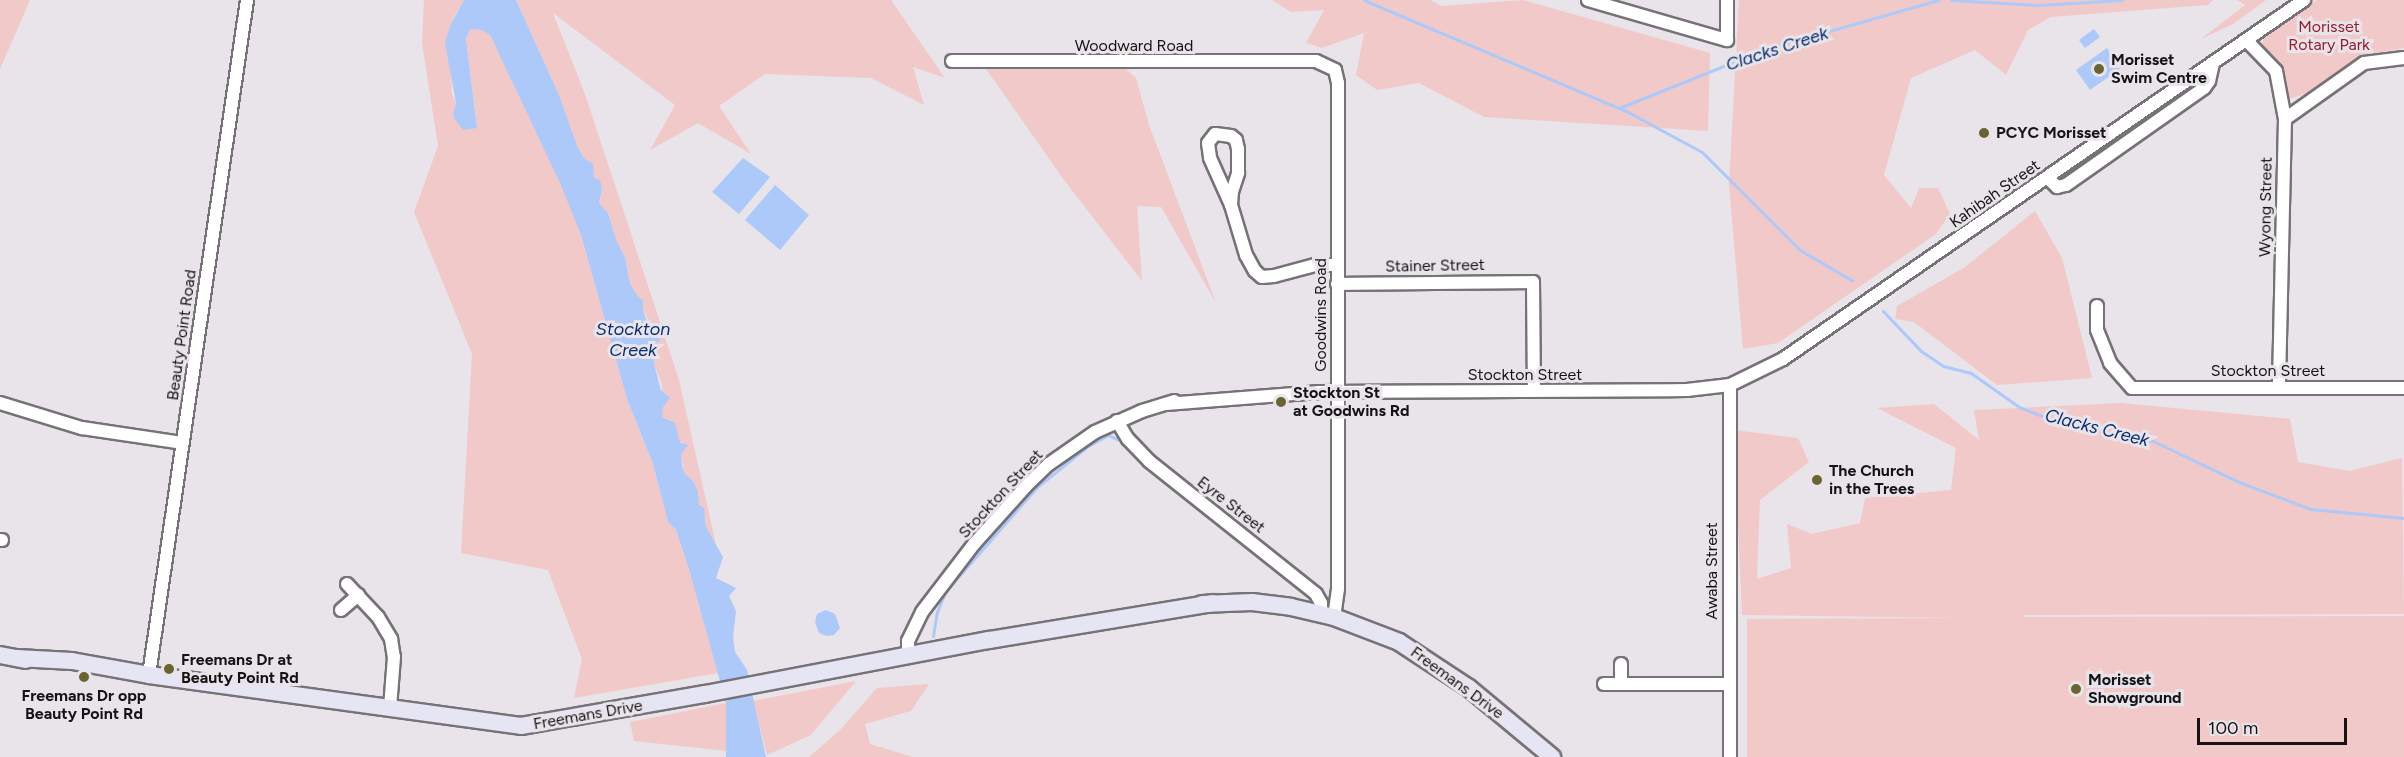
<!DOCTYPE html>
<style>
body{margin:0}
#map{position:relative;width:2404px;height:757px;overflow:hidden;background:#e8e4e9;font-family:Figtree,sans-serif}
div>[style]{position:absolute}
.green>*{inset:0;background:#f2c9c9}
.water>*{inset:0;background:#adc9fa}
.stream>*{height:3px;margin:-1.5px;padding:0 1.5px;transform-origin:1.5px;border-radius:1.5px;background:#adc9fa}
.roads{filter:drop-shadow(2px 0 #767277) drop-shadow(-2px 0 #767277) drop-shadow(0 2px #767277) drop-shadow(0 -2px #767277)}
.minor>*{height:12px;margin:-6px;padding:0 6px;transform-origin:6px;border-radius:6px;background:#fff}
.major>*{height:16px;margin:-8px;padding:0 8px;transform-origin:8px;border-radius:8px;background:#e6e5f4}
.dots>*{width:16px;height:16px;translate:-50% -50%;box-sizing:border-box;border:3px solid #e8e4e9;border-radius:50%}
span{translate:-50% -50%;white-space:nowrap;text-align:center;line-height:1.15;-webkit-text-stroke:6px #e8e4e9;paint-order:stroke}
.park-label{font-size:16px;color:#961c31}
.street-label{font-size:16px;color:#151315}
.poi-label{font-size:16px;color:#151315;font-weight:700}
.left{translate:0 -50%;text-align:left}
.water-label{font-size:18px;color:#0a2e73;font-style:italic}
.scale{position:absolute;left:2197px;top:718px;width:150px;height:27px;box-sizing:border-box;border:3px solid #151315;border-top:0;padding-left:8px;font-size:18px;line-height:21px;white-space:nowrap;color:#151315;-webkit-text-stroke:4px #e8e4e9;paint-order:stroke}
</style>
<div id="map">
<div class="green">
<i style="clip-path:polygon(0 0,30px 0,0 69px)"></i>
<i style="clip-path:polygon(424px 0,464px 0,454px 17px,451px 72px,452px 94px,456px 103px,453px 114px,459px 126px,477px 127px,466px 39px,470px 28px,481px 30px,490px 35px,561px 183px,581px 235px,627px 399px,653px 464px,668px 522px,676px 530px,688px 566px,718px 673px,574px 698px,582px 659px,548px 570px,461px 553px,472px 354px,414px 212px,438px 146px,422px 43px)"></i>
<i style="clip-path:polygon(516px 0,891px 0,945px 78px,913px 67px,924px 105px,871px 78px,765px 74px,719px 106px,751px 154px,698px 123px,650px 150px,675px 105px,553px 13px,586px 97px,679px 380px,716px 545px,706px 527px,706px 518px,699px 505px,698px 491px,693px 481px,685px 474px,676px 432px,662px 418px,662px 384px,655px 368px,655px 352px,647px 317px,630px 284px,625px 257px,617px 242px,608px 213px,599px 203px,602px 189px,594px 178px,589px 161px,584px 158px,578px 148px,559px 95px)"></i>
<i style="clip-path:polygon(1272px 0,1430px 0,1442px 6px,1523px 0,1710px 53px,1708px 131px,1484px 117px,1419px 83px,1377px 90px,1356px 75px,1364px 33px,1322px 48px,1306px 43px,1324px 10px,1291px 12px)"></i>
<i style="clip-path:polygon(1739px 0,2213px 0,2208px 5px,2051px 17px,2028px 30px,2006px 75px,1975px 50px,1911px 78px,1884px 175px,1911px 208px,1919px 188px,1938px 188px,1950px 214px,1936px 234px,1778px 343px,1743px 349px,1729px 184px)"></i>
<i style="clip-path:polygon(2237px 0,2266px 0,2233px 24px,2201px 39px,2245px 5px)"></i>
<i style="clip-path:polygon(2317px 0,2404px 0,2404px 48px,2369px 54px,2314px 91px,2289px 99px,2262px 44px,2265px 34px)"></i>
<i style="clip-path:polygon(984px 66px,1125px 68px,1136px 78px,1149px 125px,1216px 303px,1161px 207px,1137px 206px,1142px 281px,1064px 180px)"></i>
<i style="clip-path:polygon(2035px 211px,2062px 258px,2092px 378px,1997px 385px,1914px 322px,1895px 319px,1897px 306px,1965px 267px)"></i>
<i style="clip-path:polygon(2121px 403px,2290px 419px,2298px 462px,2350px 471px,2402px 458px,2404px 614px,2024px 615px,2023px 617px,2404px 616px,2404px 757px,1747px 757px,1747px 619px,1964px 618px,1742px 615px,1734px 430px,1798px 438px,1809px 462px,1760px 500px,1757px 579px,1791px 568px,1787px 524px,1812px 534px,1860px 523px,1865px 498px,1951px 490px,1956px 448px,1877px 408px,1934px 404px,1979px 440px,1974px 410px)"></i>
<i style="clip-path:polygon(856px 681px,811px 735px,767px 755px,753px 701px)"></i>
<i style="clip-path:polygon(929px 684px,911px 711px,865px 724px,870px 744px,913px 757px,809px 757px,840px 730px,877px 688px)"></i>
<i style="clip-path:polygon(726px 703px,726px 751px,634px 741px,630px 722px)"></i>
</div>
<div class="water">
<i style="clip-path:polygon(464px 0,516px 0,559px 95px,578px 148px,584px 158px,593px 164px,594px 178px,600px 180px,602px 189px,599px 203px,608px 213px,617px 242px,625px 257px,630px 284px,639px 298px,643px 300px,643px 310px,650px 330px,659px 330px,660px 341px,653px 344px,655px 368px,661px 390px,670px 398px,663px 407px,662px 417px,675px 423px,680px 443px,688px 445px,681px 454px,682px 465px,685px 474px,693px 481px,698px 491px,699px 505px,704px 508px,706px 527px,723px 557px,716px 578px,736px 588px,729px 596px,736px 611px,733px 637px,735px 652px,747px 670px,766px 757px,726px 757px,726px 703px,688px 566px,676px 530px,668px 522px,653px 464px,627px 399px,581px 235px,560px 183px,490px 35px,481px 30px,470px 29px,466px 39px,477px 128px,463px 130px,455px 120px,453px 114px,456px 103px,445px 43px,450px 26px)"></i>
<i style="clip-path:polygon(2094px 29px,2100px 37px,2085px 48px,2079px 40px)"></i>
<i style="clip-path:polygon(2107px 48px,2121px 68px,2090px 90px,2076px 70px)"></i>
<i style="clip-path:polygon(743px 158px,770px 177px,739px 214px,712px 192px)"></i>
<i style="clip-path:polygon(775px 185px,809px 215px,780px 250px,745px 220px)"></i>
<i style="clip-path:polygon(826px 610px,835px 614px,840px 628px,834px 635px,827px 636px,819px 633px,815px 622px,817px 614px)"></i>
</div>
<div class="stream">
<i style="left:1364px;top:0;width:287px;rotate:23deg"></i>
<i style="left:1628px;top:112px;width:84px;rotate:28.4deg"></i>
<i style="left:1702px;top:152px;width:139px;rotate:45deg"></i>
<i style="left:1800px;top:250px;width:61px;rotate:30.3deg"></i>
<i style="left:1951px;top:0;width:88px;rotate:3.3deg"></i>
<i style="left:2039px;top:5px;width:83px;rotate:-3.4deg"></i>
<i style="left:1619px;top:108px;width:158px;rotate:-21.9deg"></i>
<i style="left:1766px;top:49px;width:179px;rotate:-15.9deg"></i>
<i style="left:1883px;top:311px;width:55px;rotate:46.5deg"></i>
<i style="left:1921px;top:351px;width:27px;rotate:34deg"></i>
<i style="left:1943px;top:366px;width:29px;rotate:14deg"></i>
<i style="left:1971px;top:373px;width:59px;rotate:35.3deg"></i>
<i style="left:2019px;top:407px;width:46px;rotate:21.6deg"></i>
<i style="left:2062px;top:424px;width:93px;rotate:10.6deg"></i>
<i style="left:2153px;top:441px;width:95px;rotate:25.5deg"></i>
<i style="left:2239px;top:482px;width:77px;rotate:20.6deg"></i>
<i style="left:2311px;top:509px;width:93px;rotate:5.5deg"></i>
<i style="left:933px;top:636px;width:24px;rotate:-81deg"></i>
<i style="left:937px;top:612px;width:22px;rotate:-68deg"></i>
<i style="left:945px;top:592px;width:140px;rotate:-48.8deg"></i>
<i style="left:1037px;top:487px;width:65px;rotate:-38.8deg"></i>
<i style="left:1088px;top:446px;width:23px;rotate:-29deg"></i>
<i style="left:1108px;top:435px;width:10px;rotate:24deg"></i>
</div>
<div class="roads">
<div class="minor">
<i style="left:1588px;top:0;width:145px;rotate:16.1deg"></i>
<i style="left:1727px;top:40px;width:40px;rotate:-90deg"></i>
<i style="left:2246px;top:40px;width:43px;rotate:45.9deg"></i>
<i style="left:2276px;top:71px;width:49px;rotate:79.4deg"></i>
<i style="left:2285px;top:119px;width:269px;rotate:91.3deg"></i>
<i style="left:952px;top:61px;width:364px"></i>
<i style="left:1316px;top:61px;width:21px;rotate:25deg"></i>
<i style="left:1335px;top:70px;width:13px;rotate:77deg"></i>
<i style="left:1338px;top:83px;width:506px;rotate:90deg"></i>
<i style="left:1338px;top:589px;width:28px;rotate:98deg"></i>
<i style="left:2285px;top:119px;width:97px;rotate:-35.3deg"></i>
<i style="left:2364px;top:63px;width:40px;rotate:-7.1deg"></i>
<i style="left:2048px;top:178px;width:13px;rotate:45deg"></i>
<i style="left:2057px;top:187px;width:9px;rotate:-13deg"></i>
<i style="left:2066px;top:185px;width:169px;rotate:-35.1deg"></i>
<i style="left:2204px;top:88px;width:9px;rotate:-54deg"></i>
<i style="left:2209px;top:81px;width:18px;rotate:-77deg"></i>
<i style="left:1231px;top:205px;width:13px;rotate:-86deg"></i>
<i style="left:1232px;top:192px;width:20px;rotate:-72deg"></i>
<i style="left:1238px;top:173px;width:24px;rotate:-90deg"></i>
<i style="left:1238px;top:149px;width:9px;rotate:-103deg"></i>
<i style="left:1236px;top:140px;width:6px;rotate:-141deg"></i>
<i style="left:1231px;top:136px;width:16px;rotate:-173deg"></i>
<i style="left:1215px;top:134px;width:11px;rotate:128deg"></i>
<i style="left:1208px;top:143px;width:15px;rotate:82deg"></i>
<i style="left:1210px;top:158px;width:51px;rotate:65.9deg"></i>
<i style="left:1231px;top:205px;width:52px;rotate:73.3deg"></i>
<i style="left:1246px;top:255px;width:18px;rotate:61deg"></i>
<i style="left:1255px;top:271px;width:9px;rotate:41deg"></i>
<i style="left:1262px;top:277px;width:12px;rotate:-5deg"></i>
<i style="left:1274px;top:276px;width:42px;rotate:-15deg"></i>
<i style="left:1315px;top:265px;width:22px"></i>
<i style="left:1337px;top:284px;width:196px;rotate:-0.6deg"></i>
<i style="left:1533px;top:282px;width:109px;rotate:89.5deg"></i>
<i style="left:2097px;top:306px;width:24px;rotate:90deg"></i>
<i style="left:2097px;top:330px;width:35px;rotate:68deg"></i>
<i style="left:2110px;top:363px;width:33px;rotate:49deg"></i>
<i style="left:2132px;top:388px;width:272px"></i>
<i style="left:1730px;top:385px;width:372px;rotate:90deg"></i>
<i style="left:0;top:403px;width:86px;rotate:17deg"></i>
<i style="left:82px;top:428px;width:101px;rotate:8.5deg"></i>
<i style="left:1166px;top:404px;width:154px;rotate:-4.5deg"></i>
<i style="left:1320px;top:392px;width:367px;rotate:-0.3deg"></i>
<i style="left:1687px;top:390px;width:43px;rotate:-6.6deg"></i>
<i style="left:1730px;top:385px;width:59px;rotate:-26.1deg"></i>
<i style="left:1783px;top:359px;width:633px;rotate:-34.57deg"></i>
<i style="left:1117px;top:421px;width:21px;rotate:59deg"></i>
<i style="left:1128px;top:439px;width:30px;rotate:46deg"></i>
<i style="left:1149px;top:461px;width:213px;rotate:38.5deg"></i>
<i style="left:1316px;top:594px;width:10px;rotate:61deg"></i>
<i style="left:1321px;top:603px;width:11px;rotate:90deg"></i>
<i style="left:0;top:540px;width:2px"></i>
<i style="left:347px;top:584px;width:45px;rotate:46.8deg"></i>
<i style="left:378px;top:617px;width:26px;rotate:59deg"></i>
<i style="left:391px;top:639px;width:18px;rotate:81deg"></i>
<i style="left:394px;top:657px;width:51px;rotate:94.5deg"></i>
<i style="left:341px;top:610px;width:23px;rotate:-41deg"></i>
<i style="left:908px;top:656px;width:15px;rotate:-90deg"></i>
<i style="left:908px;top:641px;width:32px;rotate:-64deg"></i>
<i style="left:922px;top:612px;width:86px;rotate:-52.6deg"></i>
<i style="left:974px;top:544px;width:78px;rotate:-48.1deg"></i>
<i style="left:1026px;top:486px;width:32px;rotate:-44deg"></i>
<i style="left:1049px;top:464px;width:56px;rotate:-34.8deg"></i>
<i style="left:1095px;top:432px;width:51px;rotate:-24.1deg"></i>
<i style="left:1142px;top:411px;width:34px;rotate:-17deg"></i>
<i style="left:1621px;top:664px;width:20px;rotate:90deg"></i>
<i style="left:1621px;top:684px;width:109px"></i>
<i style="left:149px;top:675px;width:682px;rotate:-81.74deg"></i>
<i style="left:1604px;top:684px;width:17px"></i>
</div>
<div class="major">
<i style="left:1202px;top:604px;width:50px;rotate:-2.3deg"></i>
<i style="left:1252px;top:602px;width:39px;rotate:7deg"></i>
<i style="left:1291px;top:607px;width:44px;rotate:13.1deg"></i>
<i style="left:1334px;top:617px;width:70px;rotate:21deg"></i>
<i style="left:1399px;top:642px;width:84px;rotate:33.3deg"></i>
<i style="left:1469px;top:688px;width:108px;rotate:39.7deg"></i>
<i style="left:0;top:655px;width:26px;rotate:11deg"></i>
<i style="left:17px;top:658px;width:55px;rotate:3.1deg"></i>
<i style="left:72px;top:661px;width:78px;rotate:10.3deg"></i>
<i style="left:149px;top:675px;width:375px;rotate:7.8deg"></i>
<i style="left:521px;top:726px;width:187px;rotate:-9.9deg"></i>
<i style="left:705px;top:694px;width:289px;rotate:-10.8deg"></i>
<i style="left:989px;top:640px;width:226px;rotate:-9.4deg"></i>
</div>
</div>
<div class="dots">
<i style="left:2099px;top:69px;background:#696431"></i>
<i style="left:1984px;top:133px;background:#696431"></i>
<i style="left:1281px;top:402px;background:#696431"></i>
<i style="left:1817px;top:480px;background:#696431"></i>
<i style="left:169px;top:669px;background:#696431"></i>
<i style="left:84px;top:677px;background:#696431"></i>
<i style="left:2076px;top:689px;background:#696431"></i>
</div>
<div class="park-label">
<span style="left:2329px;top:36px">Morisset<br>Rotary Park</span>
</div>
<div class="street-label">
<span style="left:1134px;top:46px">Woodward Road</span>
<span style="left:1995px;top:194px;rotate:-35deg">Kahibah Street</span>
<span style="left:2266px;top:207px;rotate:-89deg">Wyong Street</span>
<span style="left:1435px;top:266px;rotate:-1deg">Stainer Street</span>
<span style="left:1321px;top:315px;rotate:-90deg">Goodwins Road</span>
<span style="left:182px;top:335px;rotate:-82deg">Beauty Point Road</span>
<span style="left:2268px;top:371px">Stockton Street</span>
<span style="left:1525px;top:375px">Stockton Street</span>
<span style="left:1001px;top:494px;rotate:-47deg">Stockton Street</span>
<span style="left:1231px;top:505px;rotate:38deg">Eyre Street</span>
<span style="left:1712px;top:571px;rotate:-90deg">Awaba Street</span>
<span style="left:1457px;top:683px;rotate:36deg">Freemans Drive</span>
<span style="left:588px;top:715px;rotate:-10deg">Freemans Drive</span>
</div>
<div class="poi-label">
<span class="left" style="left:2111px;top:69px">Morisset<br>Swim Centre</span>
<span class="left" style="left:1996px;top:133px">PCYC Morisset</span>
<span class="left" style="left:1293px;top:402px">Stockton St<br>at Goodwins Rd</span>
<span class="left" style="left:1829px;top:480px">The Church<br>in the Trees</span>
<span class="left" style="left:181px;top:669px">Freemans Dr at<br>Beauty Point Rd</span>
<span class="left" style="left:2088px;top:689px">Morisset<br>Showground</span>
<span style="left:84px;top:705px">Freemans Dr opp<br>Beauty Point Rd</span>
</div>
<div class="water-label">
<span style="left:1777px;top:49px;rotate:-18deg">Clacks Creek</span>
<span style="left:633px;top:340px">Stockton<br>Creek</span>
<span style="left:2097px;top:428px;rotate:14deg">Clacks Creek</span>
</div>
<div class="scale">100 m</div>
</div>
